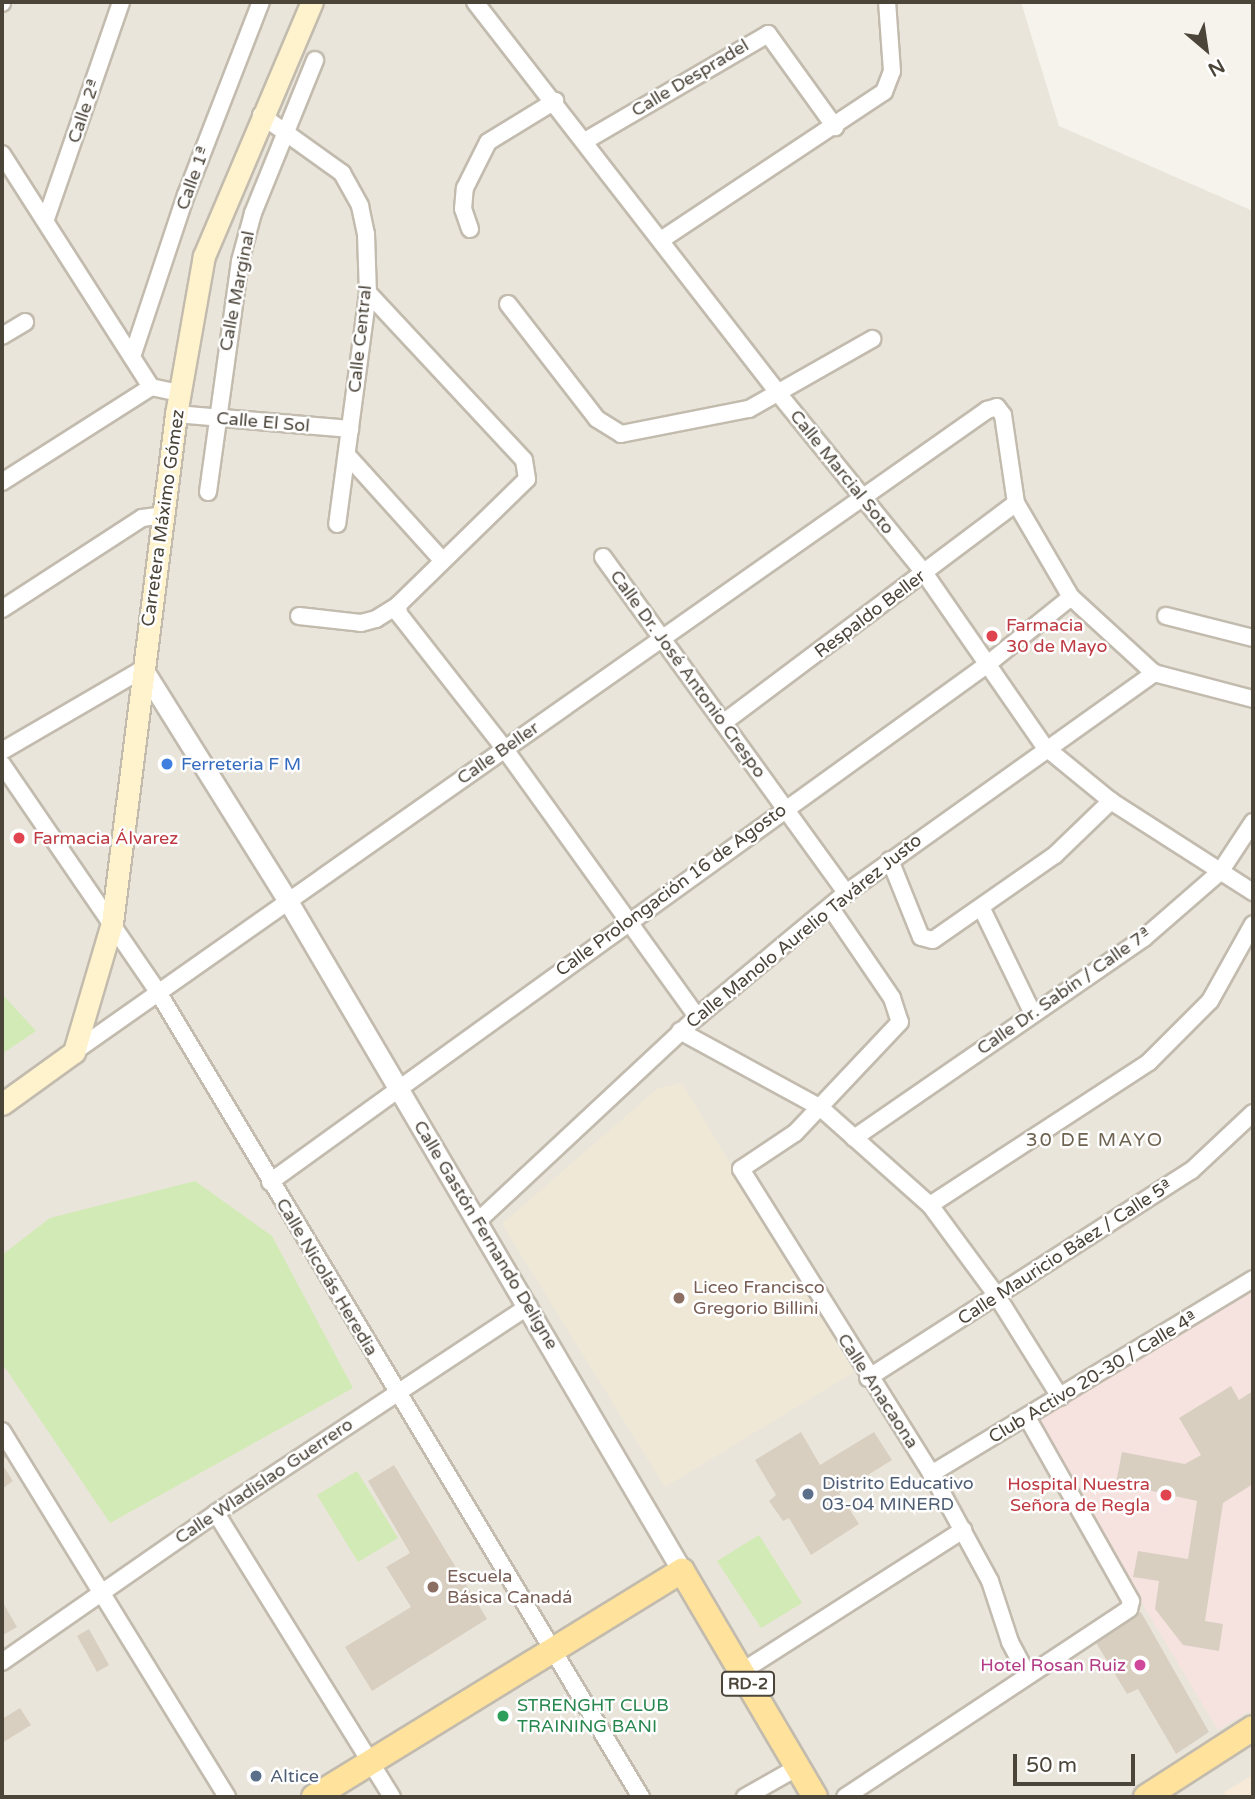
<!DOCTYPE html>
<meta charset="utf-8">
<style>
body{margin:0}
#map{position:relative;width:1255px;height:1799px;overflow:hidden;background:#f6f3ec;font-family:"Varela Round",sans-serif}
div>[style]{position:absolute}
.residential>*{inset:0;background:#eae5da}
.commercial>*{inset:0;background:#f7ead8}
.education>*{inset:0;background:#efe8d6}
.medical>*{inset:0;background:#f6e3e0}
.green>*{inset:0;background:#d2eab5}
.building>*{inset:0;background:#d8cfc1}
.roads{filter:drop-shadow(2px 0 #c2bbae) drop-shadow(-2px 0 #c2bbae) drop-shadow(0 2px #c2bbae) drop-shadow(0 -2px #c2bbae)}
.minor>*{height:16px;margin:-8px;padding:0 8px;transform-origin:8px;border-radius:8px;background:#fff}
.tertiary>*{height:19px;margin:-9.5px;padding:0 9.5px;transform-origin:9.5px;border-radius:9.5px;background:#fff}
.secondary>*{height:21px;margin:-10.5px;padding:0 10.5px;transform-origin:10.5px;border-radius:10.5px;background:#fff3cd}
.primary>*{height:24px;margin:-12px;padding:0 12px;transform-origin:12px;border-radius:12px;background:#ffe39c}
.dots>*{width:19px;height:19px;translate:-50% -50%;box-sizing:border-box;border:4px solid #fff;border-radius:50%}
span{translate:-50% -50%;white-space:nowrap;text-align:center;line-height:1.15;-webkit-text-stroke:5px #fff;paint-order:stroke}
.shield-label span{padding:2px 5px;background:#fff;border:2px solid;border-radius:5px;-webkit-text-stroke-width:0}
.shield-label{font-size:16px;color:#4b4439;font-weight:700}
.street-label{font-size:18px;color:#4b4439}
.health-label{font-size:18px;color:#be3a42}
.left{translate:0 -50%;text-align:left}
.right{translate:-100% -50%;text-align:right}
.shop-label{font-size:18px;color:#366cbe}
.education-label{font-size:18px;color:#785e54}
.service-label{font-size:18px;color:#4e5e75}
.hotel-label{font-size:18px;color:#b23c85}
.leisure-label{font-size:18px;color:#27864d}
.neighbourhood-label{font-size:19px;color:#6e6250;letter-spacing:2px}
.frame{position:absolute;inset:0;border:4px solid #4b4439;pointer-events:none}
.north{position:absolute;left:1171px;top:14px;width:70px;height:70px;-webkit-text-stroke:5px #fff;paint-order:stroke;rotate:151deg;font-size:19px;font-weight:700;line-height:28px;text-align:center;color:#4b4439}
.north::after{content:'';display:block;margin:auto;width:24px;height:32px;background:#4b4439;clip-path:polygon(50% 0,100% 100%,50% 72%,0 100%)}
.scale{position:absolute;left:1013px;top:1754px;width:122px;height:32px;box-sizing:border-box;border:4px solid #4b4439;border-top:0;padding-left:9px;font-size:21px;line-height:24px;white-space:nowrap;color:#4b4439;-webkit-text-stroke:5px #fff;paint-order:stroke}
</style>
<div id="map">
<div class="residential">
<i style="clip-path:polygon(2px 2px,1021px 2px,1059px 126px,1253px 211px,1253px 1797px,2px 1797px)"></i>
</div>
<div class="commercial">
<i style="clip-path:polygon(1253px 1775px,1253px 1797px,1227px 1797px,1224px 1792px)"></i>
</div>
<div class="education">
<i style="clip-path:polygon(682px 1083px,854px 1372px,665px 1487px,502px 1224px,657px 1089px)"></i>
</div>
<div class="medical">
<i style="clip-path:polygon(1253px 1279px,1253px 1709px,1218px 1730px,1089px 1515px,1037px 1412px)"></i>
</div>
<div class="green">
<i style="clip-path:polygon(2px 994px,36px 1031px,2px 1054px)"></i>
<i style="clip-path:polygon(195px 1181px,272px 1236px,353px 1388px,110px 1523px,2px 1363px,2px 1255px,50px 1218px)"></i>
<i style="clip-path:polygon(357px 1471px,398px 1538px,358px 1562px,317px 1495px)"></i>
<i style="clip-path:polygon(759px 1535px,802px 1603px,761px 1628px,717px 1561px)"></i>
</div>
<div class="building">
<i style="clip-path:polygon(1231px 1386px,1239px 1400px,1253px 1391px,1253px 1484px,1223px 1503px,1205px 1621px,1223px 1624px,1219px 1651px,1183px 1645px,1155px 1609px,1159px 1581px,1133px 1577px,1138px 1551px,1188px 1559px,1197px 1501px,1116px 1483px,1122px 1452px,1185px 1464px,1201px 1455px,1179px 1418px)"></i>
<i style="clip-path:polygon(801px 1432px,820px 1465px,874px 1432px,892px 1460px,839px 1493px,859px 1524px,811px 1555px,789px 1518px,783px 1521px,769px 1501px,776px 1495px,755px 1460px)"></i>
<i style="clip-path:polygon(2px 1446px,8px 1456px,2px 1460px)"></i>
<i style="clip-path:polygon(2px 1464px,13px 1481px,2px 1489px)"></i>
<i style="clip-path:polygon(394px 1465px,487px 1619px,372px 1691px,345px 1647px,411px 1607px,386px 1567px,410px 1553px,368px 1481px)"></i>
<i style="clip-path:polygon(2px 1601px,17px 1627px,3px 1635px,2px 1633px)"></i>
<i style="clip-path:polygon(1141px 1612px,1209px 1732px,1176px 1754px,1138px 1689px,1127px 1694px,1095px 1641px)"></i>
<i style="clip-path:polygon(89px 1629px,109px 1665px,97px 1672px,77px 1636px)"></i>
<i style="clip-path:polygon(20px 1708px,31px 1725px,2px 1743px,2px 1719px)"></i>
</div>
<div class="roads">
<div class="minor">
<i style="left:475px;top:2px;width:495px;rotate:52.2deg"></i>
<i style="left:778px;top:393px;width:233px;rotate:50.9deg"></i>
<i style="left:925px;top:574px;width:211px;rotate:55.3deg"></i>
<i style="left:1045px;top:747px;width:85px;rotate:39.3deg"></i>
<i style="left:1111px;top:801px;width:169px;rotate:32.7deg"></i>
<i style="left:2px;top:3px;width:1px;rotate:-90deg"></i>
<i style="left:261px;top:115px;width:100px;rotate:35.6deg"></i>
<i style="left:342px;top:173px;width:38px;rotate:61deg"></i>
<i style="left:360px;top:206px;width:29px;rotate:78deg"></i>
<i style="left:366px;top:234px;width:59px;rotate:88.1deg"></i>
<i style="left:368px;top:293px;width:233px;rotate:97.6deg"></i>
<i style="left:585px;top:141px;width:212px;rotate:-30.3deg"></i>
<i style="left:768px;top:34px;width:115px;rotate:54.2deg"></i>
<i style="left:2px;top:154px;width:277px;rotate:57.4deg"></i>
<i style="left:46px;top:219px;width:230px;rotate:-70.9deg"></i>
<i style="left:470px;top:229px;width:21px;rotate:-109deg"></i>
<i style="left:463px;top:209px;width:21px;rotate:-85deg"></i>
<i style="left:465px;top:188px;width:51px;rotate:-63.4deg"></i>
<i style="left:488px;top:142px;width:79px;rotate:-31.5deg"></i>
<i style="left:661px;top:240px;width:268px;rotate:-33.6deg"></i>
<i style="left:884px;top:92px;width:22px;rotate:-69deg"></i>
<i style="left:892px;top:71px;width:69px;rotate:-94.1deg"></i>
<i style="left:508px;top:304px;width:145px;rotate:52.3deg"></i>
<i style="left:597px;top:419px;width:28px;rotate:32deg"></i>
<i style="left:621px;top:434px;width:130px;rotate:-11.1deg"></i>
<i style="left:749px;top:409px;width:142px;rotate:-29.6deg"></i>
<i style="left:2px;top:336px;width:27px;rotate:-31deg"></i>
<i style="left:132px;top:357px;width:171px;rotate:-71.6deg"></i>
<i style="left:186px;top:195px;width:207px;rotate:-68.8deg"></i>
<i style="left:176px;top:414px;width:175px;rotate:4.9deg"></i>
<i style="left:348px;top:456px;width:140px;rotate:47.9deg"></i>
<i style="left:2px;top:482px;width:177px;rotate:-32.5deg"></i>
<i style="left:151px;top:387px;width:30px;rotate:12deg"></i>
<i style="left:208px;top:492px;width:233px;rotate:-82.1deg"></i>
<i style="left:240px;top:261px;width:50px;rotate:-74.8deg"></i>
<i style="left:253px;top:213px;width:165px;rotate:-67.9deg"></i>
<i style="left:603px;top:557px;width:415px;rotate:54.1deg"></i>
<i style="left:398px;top:605px;width:9px;rotate:84deg"></i>
<i style="left:399px;top:614px;width:170px;rotate:51.9deg"></i>
<i style="left:504px;top:748px;width:331px;rotate:54.3deg"></i>
<i style="left:2px;top:609px;width:167px;rotate:-33deg"></i>
<i style="left:142px;top:518px;width:21px;rotate:-8deg"></i>
<i style="left:299px;top:616px;width:62px;rotate:6.4deg"></i>
<i style="left:361px;top:623px;width:16px;rotate:-15deg"></i>
<i style="left:376px;top:619px;width:26px;rotate:-32deg"></i>
<i style="left:398px;top:605px;width:180px;rotate:-44.3deg"></i>
<i style="left:527px;top:479px;width:19px;rotate:-99deg"></i>
<i style="left:524px;top:460px;width:229px;rotate:-133deg"></i>
<i style="left:1166px;top:616px;width:90px;rotate:14.2deg"></i>
<i style="left:723px;top:723px;width:366px;rotate:-36.9deg"></i>
<i style="left:2px;top:751px;width:163px;rotate:-30.2deg"></i>
<i style="left:2px;top:764px;width:276px;rotate:55.6deg"></i>
<i style="left:158px;top:992px;width:939px;rotate:59.04deg"></i>
<i style="left:890px;top:860px;width:83px;rotate:68.1deg"></i>
<i style="left:921px;top:937px;width:12px;rotate:14deg"></i>
<i style="left:933px;top:940px;width:149px;rotate:-34.9deg"></i>
<i style="left:1055px;top:855px;width:78px;rotate:-44deg"></i>
<i style="left:830px;top:907px;width:110px;rotate:55.7deg"></i>
<i style="left:892px;top:998px;width:25px;rotate:72deg"></i>
<i style="left:900px;top:1022px;width:153px;rotate:133.4deg"></i>
<i style="left:795px;top:1133px;width:65px;rotate:146.3deg"></i>
<i style="left:741px;top:1169px;width:367px;rotate:58deg"></i>
<i style="left:935px;top:1480px;width:115px;rotate:61.4deg"></i>
<i style="left:990px;top:1581px;width:64px;rotate:71.8deg"></i>
<i style="left:1010px;top:1642px;width:38px;rotate:62deg"></i>
<i style="left:982px;top:909px;width:114px;rotate:64.1deg"></i>
<i style="left:680px;top:1031px;width:161px;rotate:28.6deg"></i>
<i style="left:821px;top:1108px;width:146px;rotate:41.7deg"></i>
<i style="left:930px;top:1205px;width:113px;rotate:53.6deg"></i>
<i style="left:997px;top:1296px;width:119px;rotate:58deg"></i>
<i style="left:74px;top:1052px;width:1116px;rotate:-35.11deg"></i>
<i style="left:987px;top:410px;width:10px;rotate:-17deg"></i>
<i style="left:997px;top:407px;width:10px;rotate:53deg"></i>
<i style="left:1003px;top:415px;width:89px;rotate:81.6deg"></i>
<i style="left:1016px;top:503px;width:109px;rotate:59.7deg"></i>
<i style="left:1071px;top:597px;width:113px;rotate:42.5deg"></i>
<i style="left:1154px;top:673px;width:102px;rotate:14.7deg"></i>
<i style="left:854px;top:1138px;width:352px;rotate:-34.6deg"></i>
<i style="left:1144px;top:938px;width:101px;rotate:-41deg"></i>
<i style="left:1220px;top:872px;width:60px;rotate:-56.6deg"></i>
<i style="left:270px;top:1182px;width:887px;rotate:-35.82deg"></i>
<i style="left:989px;top:663px;width:105px;rotate:-38.8deg"></i>
<i style="left:930px;top:1205px;width:262px;rotate:-33.1deg"></i>
<i style="left:1149px;top:1062px;width:86px;rotate:-45deg"></i>
<i style="left:1210px;top:1001px;width:88px;rotate:-60.8deg"></i>
<i style="left:479px;top:1220px;width:298px;rotate:-43deg"></i>
<i style="left:697px;top:1017px;width:194px;rotate:-39.8deg"></i>
<i style="left:846px;top:893px;width:379px;rotate:-35.5deg"></i>
<i style="left:868px;top:1378px;width:384px;rotate:-32.7deg"></i>
<i style="left:1191px;top:1171px;width:85px;rotate:-43.1deg"></i>
<i style="left:2px;top:1431px;width:430px;rotate:58.4deg"></i>
<i style="left:931px;top:1474px;width:376px;rotate:-31.2deg"></i>
<i style="left:216px;top:1513px;width:334px;rotate:58.2deg"></i>
<i style="left:2px;top:1662px;width:261px;rotate:-34.8deg"></i>
<i style="left:216px;top:1513px;width:375px;rotate:-33.5deg"></i>
<i style="left:741px;top:1672px;width:264px;rotate:-32.6deg"></i>
<i style="left:745px;top:1797px;width:61px;rotate:-29.5deg"></i>
<i style="left:845px;top:1797px;width:341px;rotate:-33.5deg"></i>
<i style="left:1129px;top:1609px;width:8px;rotate:-76deg"></i>
<i style="left:1131px;top:1601px;width:209px;rotate:-119.5deg"></i>
</div>
<div class="tertiary">
<i style="left:143px;top:669px;width:274px;rotate:58deg"></i>
<i style="left:288px;top:901px;width:777px;rotate:59.54deg"></i>
</div>
<div class="secondary">
<i style="left:2px;top:1104px;width:89px;rotate:-35.8deg"></i>
<i style="left:74px;top:1052px;width:134px;rotate:-73.6deg"></i>
<i style="left:112px;top:923px;width:513px;rotate:-82.83deg"></i>
<i style="left:176px;top:414px;width:160px;rotate:-80deg"></i>
<i style="left:204px;top:256px;width:276px;rotate:-67deg"></i>
</div>
<div class="primary">
<i style="left:314px;top:1797px;width:432px;rotate:-31.6deg"></i>
<i style="left:682px;top:1571px;width:262px;rotate:59.5deg"></i>
<i style="left:1146px;top:1797px;width:127px;rotate:-32.8deg"></i>
</div>
</div>
<div class="dots">
<i style="left:992px;top:636px;background:#e0444e"></i>
<i style="left:167px;top:764px;background:#3f7fe0"></i>
<i style="left:19px;top:838px;background:#e0444e"></i>
<i style="left:679px;top:1298px;background:#8d6e63"></i>
<i style="left:808px;top:1494px;background:#5c6f8a"></i>
<i style="left:1166px;top:1495px;background:#e0444e"></i>
<i style="left:433px;top:1587px;background:#8d6e63"></i>
<i style="left:1140px;top:1665px;background:#d1479c"></i>
<i style="left:503px;top:1716px;background:#2e9e5b"></i>
<i style="left:256px;top:1776px;background:#5c6f8a"></i>
</div>
<div class="shield-label">
<span style="left:748px;top:1684px">RD-2</span>
</div>
<div class="street-label">
<span style="left:690px;top:78px;rotate:-31deg">Calle Despradel</span>
<span style="left:84px;top:111px;rotate:-71deg">Calle 2ª</span>
<span style="left:193px;top:178px;rotate:-70deg">Calle 1ª</span>
<span style="left:237px;top:291px;rotate:-79deg">Calle Marginal</span>
<span style="left:360px;top:339px;rotate:-84deg">Calle Central</span>
<span style="left:263px;top:422px;rotate:5deg">Calle El Sol</span>
<span style="left:842px;top:472px;rotate:51deg">Calle Marcial Soto</span>
<span style="left:163px;top:518px;rotate:-82deg">Carretera Máximo Gómez</span>
<span style="left:870px;top:614px;rotate:-37deg">Respaldo Beller</span>
<span style="left:688px;top:674px;rotate:54deg">Calle Dr. José Antonio Crespo</span>
<span style="left:498px;top:753px;rotate:-35deg">Calle Beller</span>
<span style="left:671px;top:890px;rotate:-36deg">Calle Prolongación 16 de Agosto</span>
<span style="left:804px;top:931px;rotate:-39deg">Calle Manolo Aurelio Tavárez Justo</span>
<span style="left:1064px;top:991px;rotate:-35deg">Calle Dr. Sabín / Calle 7ª</span>
<span style="left:486px;top:1235px;rotate:59deg">Calle Gastón Fernando Deligne</span>
<span style="left:1065px;top:1252px;rotate:-33deg">Calle Mauricio Báez / Calle 5ª</span>
<span style="left:327px;top:1277px;rotate:59deg">Calle Nicolás Heredia</span>
<span style="left:1093px;top:1377px;rotate:-31deg">Club Activo 20-30 / Calle 4ª</span>
<span style="left:878px;top:1391px;rotate:57deg">Calle Anacaona</span>
<span style="left:264px;top:1481px;rotate:-34deg">Calle Wladislao Guerrero</span>
</div>
<div class="health-label">
<span class="left" style="left:1006px;top:636px">Farmacia<br>30 de Mayo</span>
<span class="left" style="left:33px;top:838px">Farmacia Álvarez</span>
<span class="right" style="left:1150px;top:1495px">Hospital Nuestra<br>Señora de Regla</span>
</div>
<div class="shop-label">
<span class="left" style="left:181px;top:764px">Ferreteria F M</span>
</div>
<div class="education-label">
<span class="left" style="left:693px;top:1298px">Liceo Francisco<br>Gregorio Billini</span>
<span class="left" style="left:447px;top:1587px">Escuela<br>Básica Canadá</span>
</div>
<div class="service-label">
<span class="left" style="left:822px;top:1494px">Distrito Educativo<br>03-04 MINERD</span>
<span class="left" style="left:270px;top:1776px">Altice</span>
</div>
<div class="hotel-label">
<span class="right" style="left:1126px;top:1665px">Hotel Rosan Ruiz</span>
</div>
<div class="leisure-label">
<span class="left" style="left:517px;top:1716px">STRENGHT CLUB<br>TRAINING BANI</span>
</div>
<div class="neighbourhood-label">
<span style="left:1095px;top:1141px">30 DE MAYO</span>
</div>
<div class="frame"></div>
<div class="north">N</div>
<div class="scale">50 m</div>
</div>
